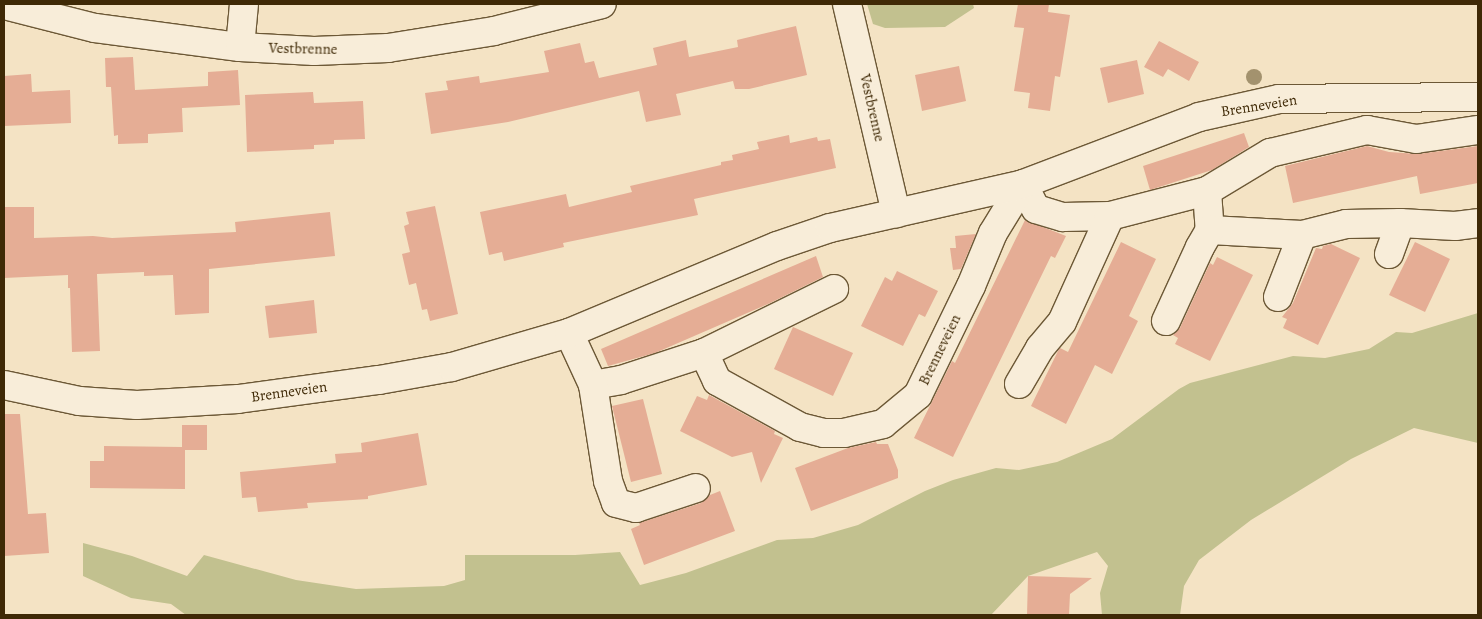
<!DOCTYPE html>
<style>
body{margin:0}
#map{position:relative;width:1482px;height:619px;overflow:hidden;background:#f4e3c4;font-family:Alegreya,serif}
div>[style]{position:absolute}
.green>*{inset:0;background:#c2c18f}
.building>*{inset:0;background:#e5ad95}
.roads{filter:drop-shadow(1px 0 #6c5836) drop-shadow(-1px 0 #6c5836) drop-shadow(0 1px #6c5836) drop-shadow(0 -1px #6c5836)}
.minor>*{height:28px;margin:-14px;padding:0 14px;transform-origin:14px;border-radius:14px;background:#f8edd9}
.trees>*{width:16px;height:16px;margin:-8px;border-radius:50%;background:#a3926e}
span{translate:-50% -50%;white-space:nowrap;text-align:center;line-height:1.15;-webkit-text-stroke:4.5px #f8edd9;paint-order:stroke}
.street-label{font-size:15px;color:#3f2906}
.frame{position:absolute;inset:0;border:5px solid #3f2906;pointer-events:none}
</style>
<div id="map">
<div class="green">
<i style="clip-path:polygon(867px 4px,973px 4px,974px 8px,945px 27px,885px 28px,873px 24px)"></i>
<i style="clip-path:polygon(1478px 313px,1478px 443px,1414px 428px,1351px 459px,1251px 520px,1199px 560px,1184px 586px,1180px 615px,1102px 615px,1100px 593px,1108px 566px,1097px 552px,1028px 576px,991px 615px,186px 615px,171px 604px,131px 598px,83px 576px,83px 543px,132px 556px,187px 576px,204px 555px,296px 580px,356px 589px,444px 586px,465px 580px,465px 555px,575px 555px,620px 552px,640px 585px,686px 573px,777px 540px,813px 538px,858px 525px,925px 491px,953px 480px,996px 468px,1019px 470px,1057px 462px,1112px 439px,1179px 389px,1190px 383px,1293px 356px,1325px 358px,1369px 349px,1396px 332px,1412px 333px)"></i>
</div>
<div class="building">
<i style="clip-path:polygon(1018px 4px,1049px 4px,1048px 12px,1070px 15px,1060px 77px,1055px 76px,1050px 111px,1028px 108px,1030px 93px,1014px 91px,1024px 28px,1014px 27px)"></i>
<i style="clip-path:polygon(796px 26px,807px 75px,749px 89px,735px 89px,733px 81px,676px 94px,681px 115px,646px 122px,639px 91px,508px 122px,431px 134px,425px 93px,448px 90px,446px 81px,479px 76px,480px 83px,549px 72px,544px 51px,580px 43px,585px 63px,594px 61px,599px 78px,657px 65px,653px 48px,686px 40px,689px 57px,738px 47px,737px 40px)"></i>
<i style="clip-path:polygon(1159px 41px,1199px 62px,1189px 81px,1168px 69px,1163px 77px,1144px 67px)"></i>
<i style="clip-path:polygon(133px 57px,135px 90px,208px 86px,208px 72px,238px 70px,240px 105px,182px 108px,183px 132px,148px 134px,148px 143px,118px 144px,118px 135px,114px 136px,111px 87px,106px 87px,105px 58px)"></i>
<i style="clip-path:polygon(1137px 60px,1144px 94px,1108px 103px,1100px 68px)"></i>
<i style="clip-path:polygon(959px 66px,966px 101px,922px 111px,915px 75px)"></i>
<i style="clip-path:polygon(31px 74px,32px 92px,70px 90px,71px 123px,4px 126px,4px 76px)"></i>
<i style="clip-path:polygon(313px 92px,314px 103px,363px 101px,365px 139px,334px 140px,334px 144px,314px 145px,314px 149px,247px 152px,245px 95px)"></i>
<i style="clip-path:polygon(1244px 133px,1249px 147px,1212px 170px,1150px 190px,1143px 166px)"></i>
<i style="clip-path:polygon(789px 135px,790px 143px,817px 137px,818px 141px,830px 139px,836px 168px,694px 199px,698px 215px,563px 243px,564px 247px,504px 261px,502px 252px,489px 255px,480px 212px,566px 194px,569px 207px,632px 192px,630px 186px,721px 165px,721px 162px,733px 160px,732px 155px,759px 149px,757px 142px)"></i>
<i style="clip-path:polygon(1367px 146px,1389px 152px,1418px 154px,1478px 146px,1478px 183px,1420px 194px,1417px 176px,1293px 203px,1285px 166px)"></i>
<i style="clip-path:polygon(435px 206px,458px 314px,430px 321px,427px 309px,422px 310px,416px 283px,409px 285px,402px 254px,410px 252px,404px 226px,409px 224px,406px 212px)"></i>
<i style="clip-path:polygon(4px 207px,34px 207px,34px 238px,93px 236px,112px 238px,236px 232px,235px 222px,330px 212px,335px 256px,209px 269px,209px 313px,175px 315px,173px 275px,144px 276px,144px 272px,97px 274px,100px 351px,72px 352px,70px 288px,68px 288px,68px 275px,4px 278px)"></i>
<i style="clip-path:polygon(1025px 220px,1066px 236px,1055px 258px,1051px 256px,953px 457px,914px 438px,952px 361px,955px 363px)"></i>
<i style="clip-path:polygon(976px 234px,961px 269px,953px 270px,950px 248px,956px 248px,955px 236px)"></i>
<i style="clip-path:polygon(1121px 242px,1156px 259px,1129px 316px,1138px 321px,1112px 374px,1095px 365px,1066px 424px,1031px 406px,1058px 351px,1060px 348px,1068px 352px)"></i>
<i style="clip-path:polygon(1415px 242px,1450px 259px,1425px 312px,1389px 295px)"></i>
<i style="clip-path:polygon(1331px 244px,1360px 258px,1318px 345px,1283px 328px,1287px 319px,1282px 317px,1293px 303px,1316px 248px,1322px 249px,1323px 246px)"></i>
<i style="clip-path:polygon(816px 256px,823px 277px,768px 304px,655px 353px,608px 366px,601px 349px)"></i>
<i style="clip-path:polygon(1217px 257px,1253px 275px,1210px 361px,1175px 344px,1178px 338px,1173px 335px,1180px 328px,1210px 263px,1213px 265px)"></i>
<i style="clip-path:polygon(897px 271px,938px 291px,925px 317px,919px 314px,903px 346px,861px 326px,885px 277px,892px 281px)"></i>
<i style="clip-path:polygon(314px 300px,317px 333px,269px 338px,265px 306px)"></i>
<i style="clip-path:polygon(793px 327px,853px 353px,833px 396px,774px 369px)"></i>
<i style="clip-path:polygon(709px 395px,775px 431px,774px 434px,783px 438px,761px 483px,752px 452px,732px 457px,680px 431px,697px 396px,707px 400px)"></i>
<i style="clip-path:polygon(643px 399px,662px 474px,631px 482px,612px 406px)"></i>
<i style="clip-path:polygon(4px 414px,20px 414px,28px 514px,46px 513px,49px 553px,4px 556px)"></i>
<i style="clip-path:polygon(182px 425px,207px 425px,207px 450px,185px 450px,185px 489px,90px 488px,90px 461px,104px 461px,104px 446px,182px 447px)"></i>
<i style="clip-path:polygon(418px 433px,427px 485px,368px 496px,368px 499px,307px 503px,308px 508px,258px 512px,256px 497px,242px 498px,240px 472px,336px 463px,335px 454px,362px 452px,361px 443px)"></i>
<i style="clip-path:polygon(876px 442px,877px 444px,888px 444px,898px 470px,898px 478px,811px 511px,795px 468px,848px 448px)"></i>
<i style="clip-path:polygon(720px 491px,735px 531px,644px 565px,631px 529px,640px 525px,639px 523px,701px 503px,710px 495px)"></i>
<i style="clip-path:polygon(1028px 576px,1092px 578px,1070px 594px,1069px 615px,1027px 615px)"></i>
</div>
<div class="roads">
<div class="minor">
<i style="left:847px;top:4px;width:215px;rotate:76.8deg"></i>
<i style="left:4px;top:5px;width:94px;rotate:14.2deg"></i>
<i style="left:95px;top:28px;width:146px;rotate:7.5deg"></i>
<i style="left:240px;top:47px;width:74px;rotate:3.1deg"></i>
<i style="left:314px;top:51px;width:74px;rotate:-2.3deg"></i>
<i style="left:388px;top:48px;width:107px;rotate:-9.1deg"></i>
<i style="left:494px;top:31px;width:111px;rotate:-14deg"></i>
<i style="left:240px;top:47px;width:43px;rotate:-84.7deg"></i>
<i style="left:1023px;top:184px;width:28px;rotate:63deg"></i>
<i style="left:1036px;top:209px;width:28px;rotate:17deg"></i>
<i style="left:1063px;top:217px;width:47px;rotate:-1.2deg"></i>
<i style="left:1110px;top:216px;width:100px;rotate:-14.5deg"></i>
<i style="left:1207px;top:191px;width:74px;rotate:-31.1deg"></i>
<i style="left:1270px;top:153px;width:100px;rotate:-13.3deg"></i>
<i style="left:1367px;top:130px;width:50px;rotate:10.4deg"></i>
<i style="left:1416px;top:139px;width:63px;rotate:-8.3deg"></i>
<i style="left:1207px;top:191px;width:39px;rotate:86deg"></i>
<i style="left:1210px;top:230px;width:92px;rotate:3.1deg"></i>
<i style="left:1302px;top:235px;width:45px;rotate:-14deg"></i>
<i style="left:1346px;top:224px;width:54px;rotate:-1.1deg"></i>
<i style="left:1400px;top:223px;width:55px;rotate:3.1deg"></i>
<i style="left:1455px;top:226px;width:23px;rotate:-7deg"></i>
<i style="left:1389px;top:254px;width:33px;rotate:-70deg"></i>
<i style="left:1278px;top:297px;width:66px;rotate:-68.8deg"></i>
<i style="left:1166px;top:321px;width:81px;rotate:-65.3deg"></i>
<i style="left:1200px;top:247px;width:20px;rotate:-60deg"></i>
<i style="left:569px;top:333px;width:57px;rotate:65.2deg"></i>
<i style="left:593px;top:385px;width:28px;rotate:-10deg"></i>
<i style="left:621px;top:380px;width:87px;rotate:-18deg"></i>
<i style="left:704px;top:353px;width:145px;rotate:-26.2deg"></i>
<i style="left:704px;top:353px;width:31px;rotate:65deg"></i>
<i style="left:717px;top:381px;width:95px;rotate:29deg"></i>
<i style="left:800px;top:427px;width:25px;rotate:14deg"></i>
<i style="left:824px;top:433px;width:20px"></i>
<i style="left:844px;top:433px;width:40px;rotate:-13deg"></i>
<i style="left:883px;top:424px;width:45px;rotate:-39.6deg"></i>
<i style="left:918px;top:395px;width:121px;rotate:-64.1deg"></i>
<i style="left:971px;top:286px;width:57px;rotate:-67.5deg"></i>
<i style="left:993px;top:233px;width:57px;rotate:-58.5deg"></i>
<i style="left:1019px;top:384px;width:42px;rotate:-59.7deg"></i>
<i style="left:1040px;top:348px;width:34px;rotate:-50deg"></i>
<i style="left:1062px;top:322px;width:116px;rotate:-65.6deg"></i>
<i style="left:4px;top:385px;width:77px;rotate:12deg"></i>
<i style="left:79px;top:401px;width:58px;rotate:3.9deg"></i>
<i style="left:137px;top:405px;width:101px;rotate:-3.4deg"></i>
<i style="left:238px;top:399px;width:142px;rotate:-7.7deg"></i>
<i style="left:379px;top:380px;width:74px;rotate:-10.1deg"></i>
<i style="left:452px;top:367px;width:122px;rotate:-16.2deg"></i>
<i style="left:569px;top:333px;width:225px;rotate:-22.7deg"></i>
<i style="left:777px;top:246px;width:56px;rotate:-18.8deg"></i>
<i style="left:830px;top:228px;width:198px;rotate:-12.8deg"></i>
<i style="left:1023px;top:184px;width:188px;rotate:-20.8deg"></i>
<i style="left:1199px;top:117px;width:82px;rotate:-12.7deg"></i>
<i style="left:1279px;top:99px;width:199px;rotate:-0.6deg"></i>
<i style="left:593px;top:385px;width:97px;rotate:81.1deg"></i>
<i style="left:608px;top:481px;width:23px;rotate:70deg"></i>
<i style="left:616px;top:503px;width:21px;rotate:14deg"></i>
<i style="left:636px;top:508px;width:63px;rotate:-18.4deg"></i>
</div>
</div>
<div class="trees">
<i style="left:1254px;top:77px"></i>
</div>
<div class="street-label">
<span style="left:303px;top:49px;rotate:1deg">Vestbrenne</span>
<span style="left:1259px;top:106px;rotate:-9deg">Brenneveien</span>
<span style="left:872px;top:108px;rotate:77deg">Vestbrenne</span>
<span style="left:940px;top:350px;rotate:-64deg">Brenneveien</span>
<span style="left:289px;top:392px;rotate:-8deg">Brenneveien</span>
</div>
<div class="frame"></div>
</div>
